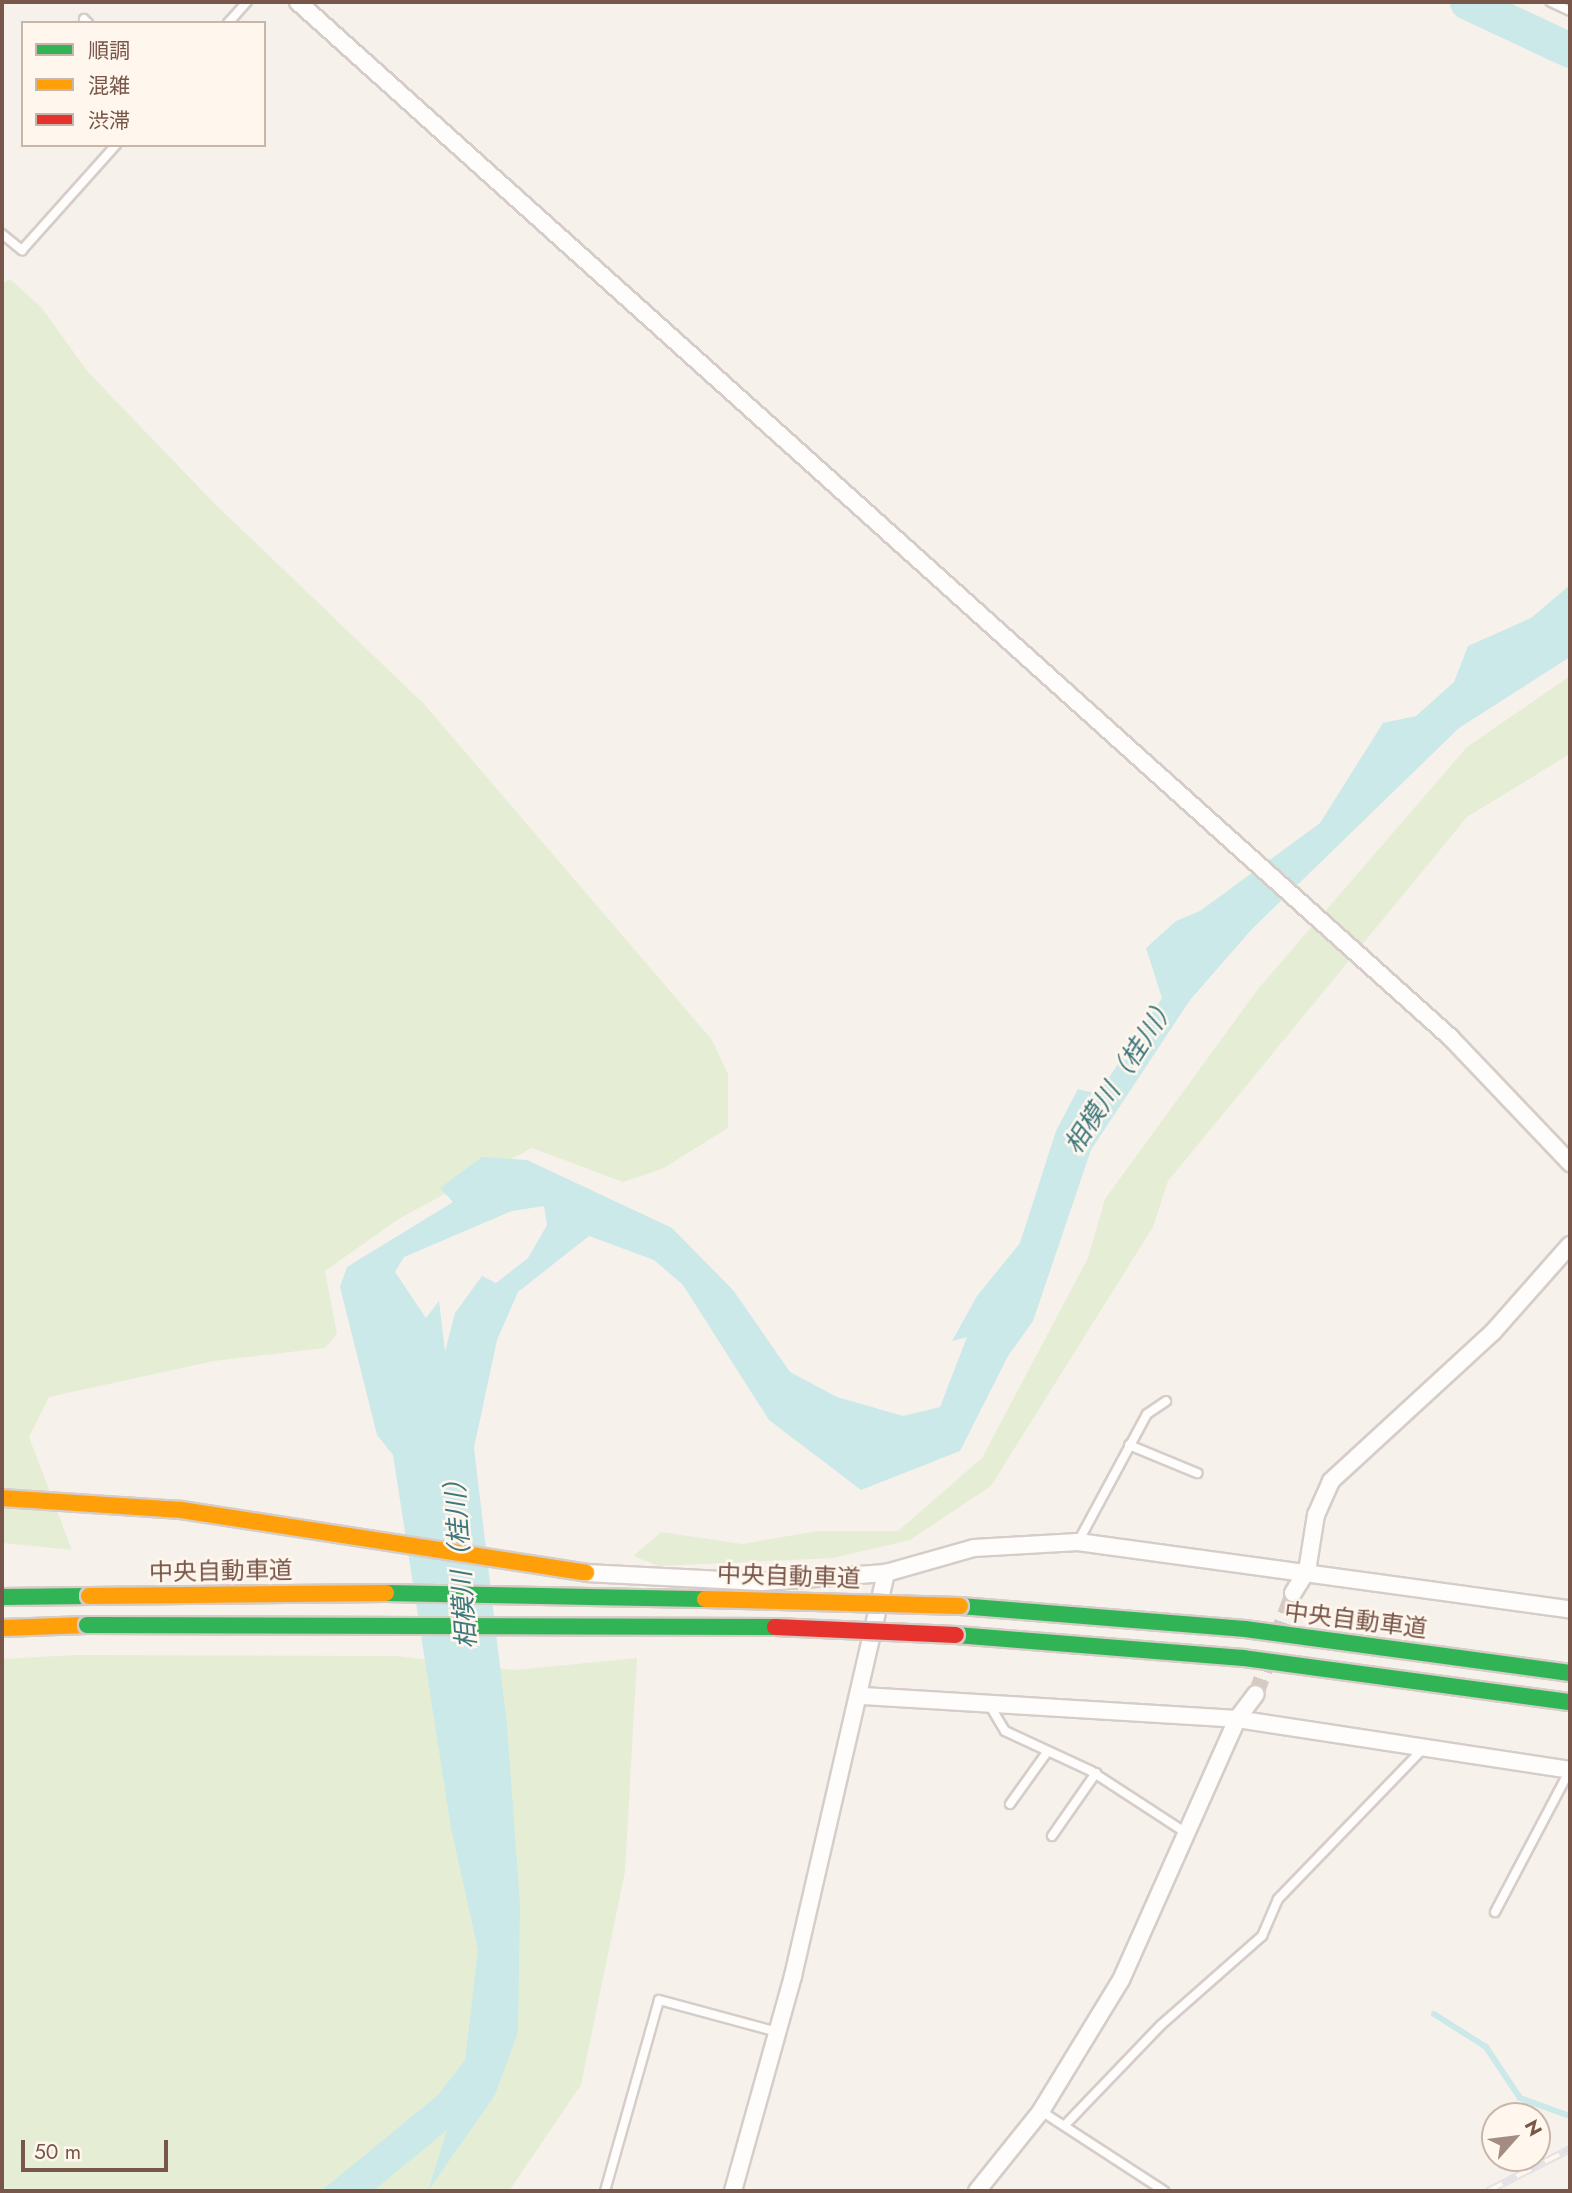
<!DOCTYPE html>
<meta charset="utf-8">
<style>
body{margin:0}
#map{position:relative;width:1572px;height:2193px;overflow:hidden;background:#f7f1eb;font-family:Jost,"Noto Sans JP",sans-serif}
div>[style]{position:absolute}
.green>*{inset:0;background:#e5eed5}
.water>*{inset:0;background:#cbe9e9}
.stream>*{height:6px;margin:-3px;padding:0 3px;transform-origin:3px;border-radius:3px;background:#cbe9e9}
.river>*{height:35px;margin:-17.5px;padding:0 17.5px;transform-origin:17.5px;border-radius:17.5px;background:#cbe9e9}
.street-tunnel>*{height:16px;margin-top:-8px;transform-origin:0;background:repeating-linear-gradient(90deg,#d7cac2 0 16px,transparent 0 24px)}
.roads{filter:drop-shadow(2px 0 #d6cdc8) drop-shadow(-2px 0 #d6cdc8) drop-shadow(0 2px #d6cdc8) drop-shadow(0 -2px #d6cdc8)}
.lane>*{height:8px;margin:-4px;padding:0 4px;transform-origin:4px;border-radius:4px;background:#fefdfc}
.street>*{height:16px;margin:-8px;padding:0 8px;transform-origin:8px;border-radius:8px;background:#fefdfc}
.fast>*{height:16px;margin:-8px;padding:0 8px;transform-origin:8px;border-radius:8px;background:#30b455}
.slow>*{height:16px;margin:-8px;padding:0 8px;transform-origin:8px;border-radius:8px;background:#ff9f0a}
.rail>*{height:8px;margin-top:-4px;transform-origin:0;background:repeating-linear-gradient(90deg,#fff6ed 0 16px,#e4e2e5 0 32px);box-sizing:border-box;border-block:2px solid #e4e2e5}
.bridges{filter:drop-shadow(2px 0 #d6cbc6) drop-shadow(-2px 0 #d6cbc6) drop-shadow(0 2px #d6cbc6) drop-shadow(0 -2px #d6cbc6)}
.fast-bridge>*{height:16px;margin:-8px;padding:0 8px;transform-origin:8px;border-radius:8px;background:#30b455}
.slow-bridge>*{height:16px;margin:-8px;padding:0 8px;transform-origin:8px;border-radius:8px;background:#ff9f0a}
.jam-bridge>*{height:16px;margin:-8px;padding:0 8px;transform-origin:8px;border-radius:8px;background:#e5322d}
span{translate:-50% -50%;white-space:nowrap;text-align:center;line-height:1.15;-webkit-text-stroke:5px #fff6ed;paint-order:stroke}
.street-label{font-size:24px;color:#785649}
.water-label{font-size:26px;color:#3b787e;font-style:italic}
.frame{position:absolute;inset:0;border:4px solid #785649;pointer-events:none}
.legend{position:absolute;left:21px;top:21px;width:245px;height:126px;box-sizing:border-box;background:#fff6ed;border:2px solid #c9b6ab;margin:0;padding:9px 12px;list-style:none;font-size:21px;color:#785649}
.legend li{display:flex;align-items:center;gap:14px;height:35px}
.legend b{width:35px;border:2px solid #c9b6ab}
.north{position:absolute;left:1481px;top:2102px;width:70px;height:70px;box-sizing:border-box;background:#fff6ed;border:2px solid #c9b6ab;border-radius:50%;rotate:62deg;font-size:19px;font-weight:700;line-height:28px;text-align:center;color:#785649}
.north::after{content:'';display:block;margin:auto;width:24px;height:32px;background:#a48c82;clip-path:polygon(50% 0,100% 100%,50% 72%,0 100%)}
.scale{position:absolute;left:21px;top:2140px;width:147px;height:32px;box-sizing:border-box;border:4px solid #785649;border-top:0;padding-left:9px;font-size:21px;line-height:24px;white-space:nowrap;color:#785649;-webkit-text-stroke:5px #fff6ed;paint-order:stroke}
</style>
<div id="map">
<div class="green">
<i style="clip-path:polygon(10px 279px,41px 307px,88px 372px,214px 503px,425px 705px,712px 1040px,728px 1074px,728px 1128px,662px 1169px,623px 1182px,532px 1148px,400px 1218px,325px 1271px,337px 1334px,325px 1348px,214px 1361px,49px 1397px,29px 1437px,72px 1550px,2px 1543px,2px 284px)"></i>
<i style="clip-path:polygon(1570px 676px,1570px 754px,1467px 817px,1168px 1181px,1153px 1227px,991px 1486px,910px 1540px,833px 1558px,659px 1566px,633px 1556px,661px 1532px,742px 1544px,817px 1531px,898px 1531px,982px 1458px,1088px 1258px,1105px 1199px,1258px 989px,1467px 747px)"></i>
<i style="clip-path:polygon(74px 1655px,396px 1656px,515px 1670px,637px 1658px,625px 1872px,581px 2085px,509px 2191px,2px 2191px,2px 1659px)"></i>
</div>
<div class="water">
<i style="clip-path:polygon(evenodd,1570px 585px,1570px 657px,1459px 728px,1252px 929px,1190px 1000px,1091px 1150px,1033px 1321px,1008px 1356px,960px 1451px,861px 1490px,769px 1420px,683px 1285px,654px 1260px,589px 1236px,518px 1292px,497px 1340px,474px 1448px,507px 1725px,520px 1904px,518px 2032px,495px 2095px,428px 2191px,447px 2130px,373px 2191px,321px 2191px,438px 2095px,465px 2060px,478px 1950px,451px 1828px,393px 1455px,377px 1435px,340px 1287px,347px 1267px,453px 1202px,440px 1188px,482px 1157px,527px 1160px,672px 1228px,733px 1290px,790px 1372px,837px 1397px,903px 1416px,940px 1407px,967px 1337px,952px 1341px,977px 1296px,1020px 1243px,1056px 1131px,1078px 1089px,1098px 1094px,1162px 998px,1146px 948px,1176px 921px,1200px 911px,1320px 823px,1383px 723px,1416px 716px,1454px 682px,1468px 646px,1531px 618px,1570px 585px,544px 1206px,547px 1225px,528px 1258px,496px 1283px,482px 1276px,455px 1313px,445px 1352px,439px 1301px,426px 1318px,395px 1272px,404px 1257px,512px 1211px,544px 1206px)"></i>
</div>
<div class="stream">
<i style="left:1434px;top:2014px;width:62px;rotate:32.4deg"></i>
<i style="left:1486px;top:2047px;width:61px;rotate:56.3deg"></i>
<i style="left:1520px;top:2098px;width:53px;rotate:19.8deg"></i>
</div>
<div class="river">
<i style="left:1467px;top:2px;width:114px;rotate:25deg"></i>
</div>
<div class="street-tunnel">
<i style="left:1277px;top:1637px;width:47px;rotate:-70deg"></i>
<i style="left:1256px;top:1694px;width:38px;rotate:-70deg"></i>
</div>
<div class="roads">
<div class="lane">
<i style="left:1551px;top:2px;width:21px;rotate:25deg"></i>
<i style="left:84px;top:19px;width:6px;rotate:45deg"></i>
<i style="left:228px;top:23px;width:28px;rotate:-48deg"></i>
<i style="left:2px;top:234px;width:26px;rotate:39deg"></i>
<i style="left:22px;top:250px;width:141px;rotate:-48.2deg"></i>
<i style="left:1129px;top:1445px;width:74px;rotate:22.4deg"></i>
<i style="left:1078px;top:1542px;width:145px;rotate:-61.7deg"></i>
<i style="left:1147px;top:1414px;width:23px;rotate:-34deg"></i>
<i style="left:990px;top:1706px;width:29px;rotate:59deg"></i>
<i style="left:1005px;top:1731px;width:95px;rotate:24.9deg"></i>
<i style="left:1091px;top:1771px;width:113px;rotate:33.1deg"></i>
<i style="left:1010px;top:1804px;width:65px;rotate:-54.4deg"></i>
<i style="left:1052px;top:1836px;width:77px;rotate:-55.1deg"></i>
<i style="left:1495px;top:1912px;width:161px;rotate:-62.2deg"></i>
<i style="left:1041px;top:2111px;width:147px;rotate:33deg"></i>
<i style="left:1066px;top:2124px;width:137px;rotate:-46.2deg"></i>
<i style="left:1161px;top:2025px;width:135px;rotate:-41.4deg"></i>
<i style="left:1262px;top:1936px;width:40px;rotate:-66.6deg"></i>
<i style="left:1278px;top:1899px;width:210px;rotate:-46deg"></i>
<i style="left:605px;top:2191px;width:198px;rotate:-74.2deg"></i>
<i style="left:659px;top:2000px;width:123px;rotate:15.1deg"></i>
</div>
<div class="street">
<i style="left:298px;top:2px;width:1550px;rotate:41.94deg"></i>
<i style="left:1451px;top:1038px;width:173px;rotate:46.4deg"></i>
<i style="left:586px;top:1573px;width:176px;rotate:2.9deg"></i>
<i style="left:762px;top:1582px;width:124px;rotate:-4.2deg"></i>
<i style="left:886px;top:1573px;width:91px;rotate:-15.9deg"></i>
<i style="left:974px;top:1548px;width:104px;rotate:-3.3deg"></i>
<i style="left:1078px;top:1542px;width:497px;rotate:7.8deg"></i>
<i style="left:1293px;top:1593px;width:26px;rotate:-58deg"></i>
<i style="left:1307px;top:1571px;width:57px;rotate:-80.9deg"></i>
<i style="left:1316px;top:1515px;width:37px;rotate:-66deg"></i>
<i style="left:1331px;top:1481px;width:220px;rotate:-42.6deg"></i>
<i style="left:1493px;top:1332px;width:116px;rotate:-48.5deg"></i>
<i style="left:863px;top:1696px;width:375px;rotate:3.5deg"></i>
<i style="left:1237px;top:1719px;width:337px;rotate:8.7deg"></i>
<i style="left:733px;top:2191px;width:223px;rotate:-74.4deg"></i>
<i style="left:793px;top:1976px;width:414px;rotate:-77deg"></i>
<i style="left:977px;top:2191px;width:102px;rotate:-51.3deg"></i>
<i style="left:1041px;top:2111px;width:153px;rotate:-58.6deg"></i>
<i style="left:1121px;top:1980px;width:286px;rotate:-66deg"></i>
<i style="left:1237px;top:1719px;width:31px;rotate:-53deg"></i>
</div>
<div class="fast">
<i style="left:2px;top:1597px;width:87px;rotate:-0.7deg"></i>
<i style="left:960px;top:1606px;width:286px;rotate:4.6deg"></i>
<i style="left:1245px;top:1629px;width:328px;rotate:7.7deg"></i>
<i style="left:956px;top:1635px;width:288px;rotate:4.6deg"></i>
<i style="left:1243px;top:1658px;width:330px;rotate:7.7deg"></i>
</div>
<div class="slow">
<i style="left:2px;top:1498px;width:179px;rotate:3.8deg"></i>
<i style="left:181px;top:1510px;width:410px;rotate:8.8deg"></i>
<i style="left:2px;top:1628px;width:85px;rotate:-2deg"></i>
</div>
</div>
<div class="rail">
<i style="left:1488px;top:2191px;width:92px;rotate:-27.1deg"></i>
</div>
<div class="bridges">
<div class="fast-bridge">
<i style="left:386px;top:1593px;width:319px;rotate:1.1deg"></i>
<i style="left:87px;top:1625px;width:688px;rotate:0.17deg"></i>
</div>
<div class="slow-bridge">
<i style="left:89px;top:1596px;width:297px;rotate:-0.6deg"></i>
<i style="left:705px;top:1599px;width:255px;rotate:1.6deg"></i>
</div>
<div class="jam-bridge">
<i style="left:775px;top:1627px;width:181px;rotate:2.5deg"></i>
</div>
</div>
<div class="street-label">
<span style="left:221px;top:1571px;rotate:-1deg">中央自動車道</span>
<span style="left:789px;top:1576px;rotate:2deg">中央自動車道</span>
<span style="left:1356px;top:1620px;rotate:7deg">中央自動車道</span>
</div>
<div class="water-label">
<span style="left:1121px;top:1075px;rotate:-57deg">相模川（桂川）</span>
<span style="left:461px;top:1558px;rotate:-94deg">相模川（桂川）</span>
</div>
<div class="frame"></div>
<ul class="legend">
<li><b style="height:9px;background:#30b455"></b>順調</li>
<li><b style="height:9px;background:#ff9f0a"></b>混雑</li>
<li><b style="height:9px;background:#e5322d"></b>渋滞</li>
</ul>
<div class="north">N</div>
<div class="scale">50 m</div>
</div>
